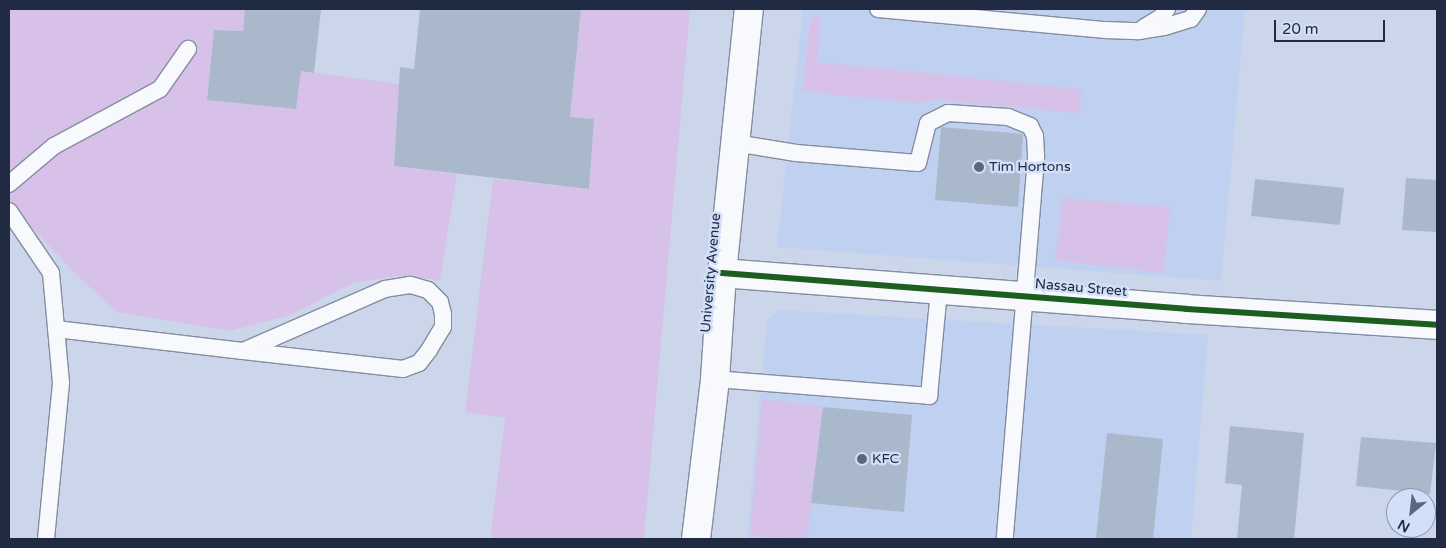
<!DOCTYPE html>
<style>
body{margin:0}
#map{position:relative;width:1446px;height:548px;overflow:hidden;background:#ccd6ea;font-family:"Varela Round",sans-serif}
div>[style]{position:absolute}
.built>*{inset:0;background:#c0d0f0}
.green>*{inset:0;background:#d8c1e8}
.building>*{inset:0;background:#a9b9cb}
.roads{filter:drop-shadow(1px 0 #848da0) drop-shadow(-1px 0 #848da0) drop-shadow(0 1px #848da0) drop-shadow(0 -1px #848da0)}
.lane>*{height:16px;margin:-8px;padding:0 8px;transform-origin:8px;border-radius:8px;background:#f7f9fc}
.secondary>*{height:28px;margin:-14px;padding:0 14px;transform-origin:14px;border-radius:14px;background:#f7f9fc}
.primary>*{height:28px;margin:-14px;padding:0 14px;transform-origin:14px;border-radius:14px;background:#f7f9fc}
.cycleway>*{height:6px;margin:-3px;padding:0 3px;transform-origin:3px;border-radius:3px;background:#1b5e20}
.dots>*{width:14px;height:14px;translate:-50% -50%;box-sizing:border-box;border:2px solid #d2dff8;border-radius:50%}
span{translate:-50% -50%;white-space:nowrap;text-align:center;line-height:1.15;-webkit-text-stroke:5px #d2dff8;paint-order:stroke}
.poi-label{font-size:14px;color:#202b43}
.left{translate:0 -50%;text-align:left}
.street-label{font-size:14px;color:#202b43}
.frame{position:absolute;inset:0;border:10px solid #202b43;pointer-events:none}
.north{position:absolute;left:1386px;top:488px;width:50px;height:50px;box-sizing:border-box;background:#d2dff8;border:1px solid #8b97b0;border-radius:50%;rotate:209deg;font-size:14px;font-weight:700;line-height:20px;text-align:center;color:#202b43}
.north::after{content:'';display:block;margin:auto;width:18px;height:22px;background:#5c677d;clip-path:polygon(50% 0,100% 100%,50% 72%,0 100%)}
.scale{position:absolute;left:1274px;top:20px;width:111px;height:22px;box-sizing:border-box;border:2px solid #202b43;border-top:0;padding-left:6px;font-size:15px;line-height:18px;white-space:nowrap;color:#202b43;-webkit-text-stroke:4px #d2dff8;paint-order:stroke}
</style>
<div id="map">
<div class="built">
<i style="clip-path:polygon(803px 9px,1245px 9px,1221px 281px,777px 247px)"></i>
<i style="clip-path:polygon(779px 310px,1208px 335px,1191px 539px,747px 539px,767px 321px)"></i>
</div>
<div class="green">
<i style="clip-path:polygon(9px 9px,245px 9px,243px 31px,214px 30px,207px 100px,295px 109px,301px 71px,399px 84px,394px 166px,457px 174px,440px 280px,398px 276px,353px 283px,288px 316px,230px 331px,116px 312px,72px 270px,9px 203px)"></i>
<i style="clip-path:polygon(581px 9px,690px 9px,644px 539px,490px 539px,505px 418px,465px 412px,493px 179px,589px 189px,594px 119px,570px 117px)"></i>
<i style="clip-path:polygon(821px 15px,817px 62px,1082px 89px,1079px 113px,939px 100px,915px 103px,802px 91px,811px 18px)"></i>
<i style="clip-path:polygon(1063px 198px,1170px 207px,1164px 273px,1055px 260px)"></i>
<i style="clip-path:polygon(762px 399px,823px 407px,807px 539px,750px 536px)"></i>
</div>
<div class="building">
<i style="clip-path:polygon(245px 9px,321px 9px,314px 73px,301px 71px,296px 109px,207px 100px,214px 30px,243px 31px)"></i>
<i style="clip-path:polygon(420px 9px,581px 9px,570px 117px,594px 119px,589px 189px,394px 166px,400px 67px,414px 69px)"></i>
<i style="clip-path:polygon(941px 127px,1023px 134px,1018px 207px,935px 200px)"></i>
<i style="clip-path:polygon(1406px 178px,1437px 180px,1437px 232px,1402px 230px)"></i>
<i style="clip-path:polygon(1255px 179px,1344px 188px,1340px 225px,1251px 216px)"></i>
<i style="clip-path:polygon(823px 407px,912px 415px,904px 512px,811px 503px)"></i>
<i style="clip-path:polygon(1230px 426px,1304px 433px,1294px 539px,1237px 539px,1242px 485px,1225px 483px)"></i>
<i style="clip-path:polygon(1107px 433px,1163px 439px,1153px 539px,1096px 539px)"></i>
<i style="clip-path:polygon(1361px 437px,1436px 443px,1430px 494px,1356px 486px)"></i>
</div>
<div class="roads">
<div class="lane">
<i style="left:878px;top:9px;width:229px;rotate:5.3deg"></i>
<i style="left:1106px;top:30px;width:33px;rotate:2deg"></i>
<i style="left:1139px;top:31px;width:25px;rotate:-9deg"></i>
<i style="left:1164px;top:27px;width:28px;rotate:-17deg"></i>
<i style="left:1191px;top:19px;width:12px;rotate:-55deg"></i>
<i style="left:1143px;top:28px;width:21px;rotate:-31deg"></i>
<i style="left:1161px;top:17px;width:10px;rotate:-53deg"></i>
<i style="left:735px;top:143px;width:62px;rotate:9.3deg"></i>
<i style="left:796px;top:153px;width:122px;rotate:4.7deg"></i>
<i style="left:918px;top:163px;width:41px;rotate:-76deg"></i>
<i style="left:928px;top:123px;width:22px;rotate:-27deg"></i>
<i style="left:948px;top:113px;width:60px;rotate:3.8deg"></i>
<i style="left:1008px;top:117px;width:24px;rotate:22deg"></i>
<i style="left:1030px;top:126px;width:11px;rotate:63deg"></i>
<i style="left:1035px;top:136px;width:22px;rotate:87deg"></i>
<i style="left:1036px;top:158px;width:382px;rotate:94.7deg"></i>
<i style="left:9px;top:184px;width:59px;rotate:-40.2deg"></i>
<i style="left:54px;top:146px;width:120px;rotate:-28.3deg"></i>
<i style="left:160px;top:89px;width:49px;rotate:-55deg"></i>
<i style="left:9px;top:211px;width:75px;rotate:55.9deg"></i>
<i style="left:51px;top:273px;width:110px;rotate:84.8deg"></i>
<i style="left:61px;top:383px;width:157px;rotate:95.5deg"></i>
<i style="left:56px;top:329px;width:188px;rotate:6.7deg"></i>
<i style="left:243px;top:351px;width:161px;rotate:6.4deg"></i>
<i style="left:403px;top:369px;width:17px;rotate:-21deg"></i>
<i style="left:419px;top:363px;width:16px;rotate:-52deg"></i>
<i style="left:429px;top:350px;width:27px;rotate:-59deg"></i>
<i style="left:443px;top:327px;width:13px;rotate:-90deg"></i>
<i style="left:443px;top:314px;width:12px;rotate:-104deg"></i>
<i style="left:440px;top:302px;width:17px;rotate:-135deg"></i>
<i style="left:428px;top:290px;width:19px;rotate:-164deg"></i>
<i style="left:410px;top:285px;width:25px;rotate:171deg"></i>
<i style="left:385px;top:289px;width:155px;rotate:156.4deg"></i>
<i style="left:715px;top:379px;width:215px;rotate:4.5deg"></i>
<i style="left:929px;top:396px;width:106px;rotate:-84.6deg"></i>
</div>
<div class="secondary">
<i style="left:722px;top:273px;width:465px;rotate:4.4deg"></i>
<i style="left:1186px;top:309px;width:252px;rotate:3.6deg"></i>
</div>
<div class="primary">
<i style="left:696px;top:539px;width:161px;rotate:-83.2deg"></i>
<i style="left:715px;top:379px;width:106px;rotate:-86.2deg"></i>
<i style="left:722px;top:273px;width:265px;rotate:-84.2deg"></i>
</div>
</div>
<div class="cycleway">
<i style="left:722px;top:273px;width:465px;rotate:4.4deg"></i>
<i style="left:1186px;top:309px;width:252px;rotate:3.6deg"></i>
</div>
<div class="dots">
<i style="left:979px;top:167px;background:#5c677d"></i>
<i style="left:862px;top:459px;background:#5c677d"></i>
</div>
<div class="poi-label">
<span class="left" style="left:989px;top:167px">Tim Hortons</span>
<span class="left" style="left:872px;top:459px">KFC</span>
</div>
<div class="street-label">
<span style="left:711px;top:273px;rotate:-85deg">University Avenue</span>
<span style="left:1081px;top:288px;rotate:5deg">Nassau Street</span>
</div>
<div class="frame"></div>
<div class="north">N</div>
<div class="scale">20 m</div>
</div>
